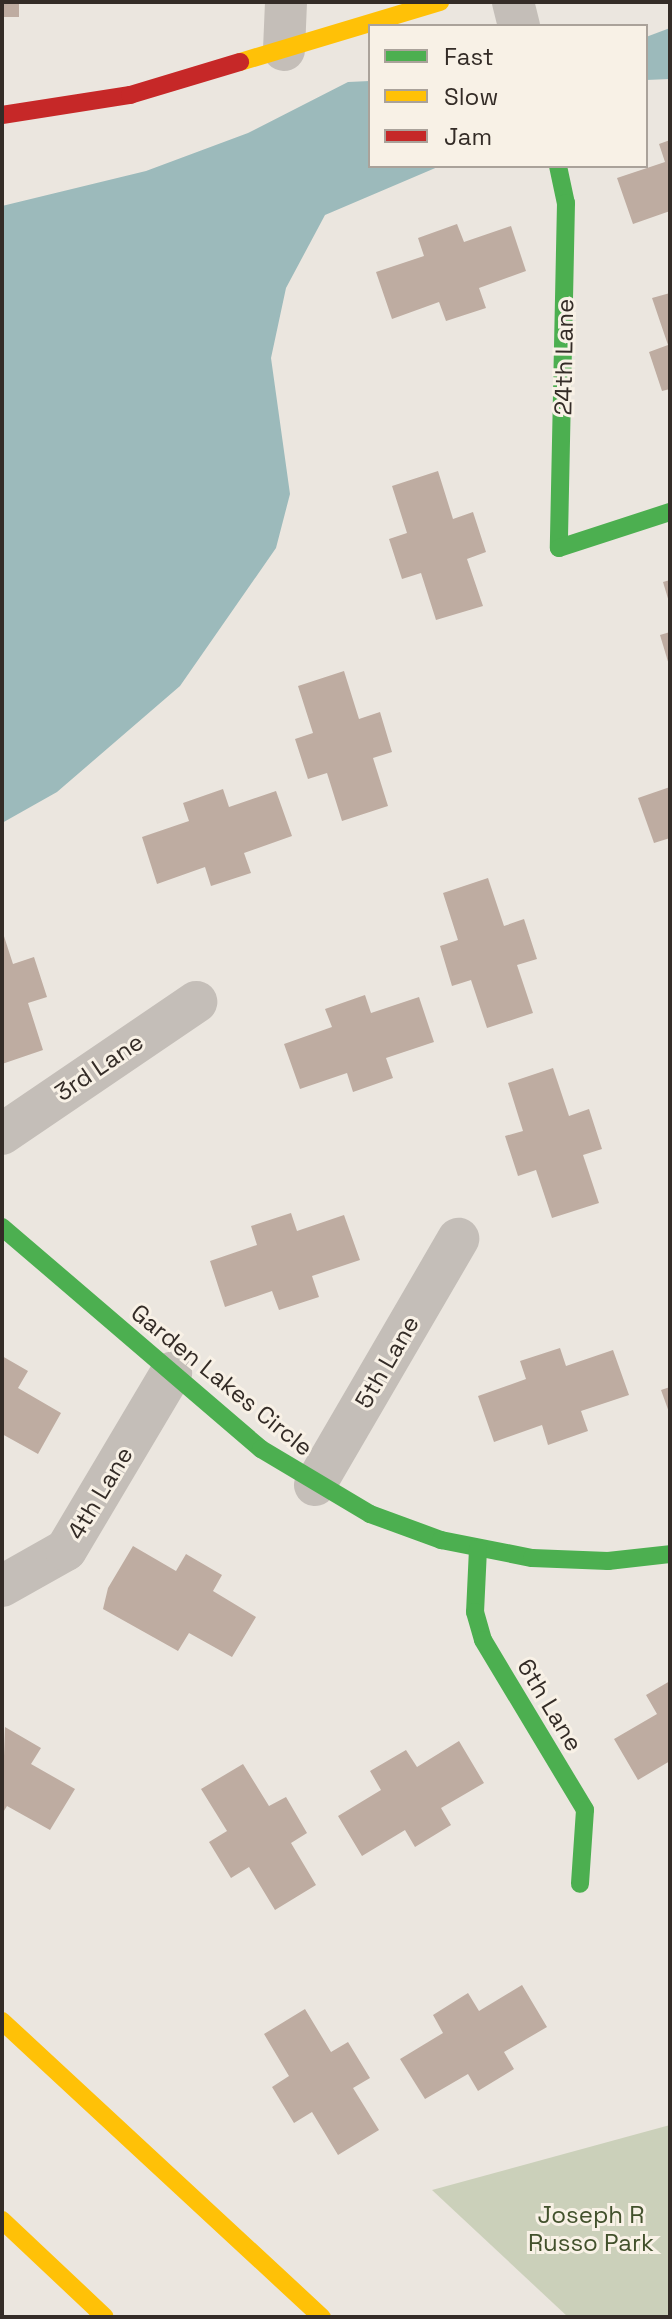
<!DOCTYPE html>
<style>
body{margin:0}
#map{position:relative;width:672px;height:2319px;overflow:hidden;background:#ebe6df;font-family:"Space Grotesk",sans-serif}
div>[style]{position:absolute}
.green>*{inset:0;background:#cbd0ba}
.water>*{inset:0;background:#9cbabb}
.building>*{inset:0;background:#beaca1}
.street>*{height:42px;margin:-21px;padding:0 21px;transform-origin:21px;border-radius:21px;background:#c4beb8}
.fast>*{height:18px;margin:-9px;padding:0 9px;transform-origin:9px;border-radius:9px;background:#4caf50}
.slow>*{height:18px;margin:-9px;padding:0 9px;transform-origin:9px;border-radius:9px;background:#ffc107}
.jam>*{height:18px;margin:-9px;padding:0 9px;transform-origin:9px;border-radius:9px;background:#c62828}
span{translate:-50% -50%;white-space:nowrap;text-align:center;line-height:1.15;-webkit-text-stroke:6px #f8f1e6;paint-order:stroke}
.street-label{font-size:24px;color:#342c27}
.park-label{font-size:24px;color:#42512c}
.frame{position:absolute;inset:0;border:4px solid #342c27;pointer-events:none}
.legend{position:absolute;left:368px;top:24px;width:280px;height:144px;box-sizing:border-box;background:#f8f1e6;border:2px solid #aaa29a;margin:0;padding:10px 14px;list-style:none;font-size:24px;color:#342c27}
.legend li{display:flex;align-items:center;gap:16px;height:40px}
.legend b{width:40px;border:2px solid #aaa29a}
</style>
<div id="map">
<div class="green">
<i style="clip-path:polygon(670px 2125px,670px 2317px,568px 2317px,432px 2190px)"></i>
</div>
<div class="water">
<i style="clip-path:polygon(670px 28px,670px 79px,646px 80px,646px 37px)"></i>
<i style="clip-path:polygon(370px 81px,370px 166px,440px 166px,325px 215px,286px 288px,271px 358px,290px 494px,276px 548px,180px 686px,57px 792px,2px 823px,2px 206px,146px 171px,248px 133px,348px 82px)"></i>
</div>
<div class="building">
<i style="clip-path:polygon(2px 2px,19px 2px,19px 17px,2px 17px)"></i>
<i style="clip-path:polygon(670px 140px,670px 211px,633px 224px,617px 178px,665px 162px,659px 144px)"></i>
<i style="clip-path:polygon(457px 224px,464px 242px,511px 226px,526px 271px,479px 288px,486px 308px,446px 321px,439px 302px,392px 319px,376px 272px,424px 256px,418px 238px)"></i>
<i style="clip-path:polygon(670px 293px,670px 389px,662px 391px,649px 352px,668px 345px,652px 298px)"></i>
<i style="clip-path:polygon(438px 471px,453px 519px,473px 512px,486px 552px,467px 559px,483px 606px,436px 620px,421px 573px,402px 579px,389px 539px,407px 533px,392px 486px)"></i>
<i style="clip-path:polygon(670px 580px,670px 602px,669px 602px,663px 582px)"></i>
<i style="clip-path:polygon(670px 632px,670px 665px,669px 665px,660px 635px)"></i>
<i style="clip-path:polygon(344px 671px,359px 719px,380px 712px,392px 752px,373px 758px,388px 806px,342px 821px,327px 773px,308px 779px,295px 739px,313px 733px,298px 686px)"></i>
<i style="clip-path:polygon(670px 787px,670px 838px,654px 843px,638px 798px)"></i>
<i style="clip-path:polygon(223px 789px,229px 807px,276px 791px,292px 836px,244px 853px,251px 873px,211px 886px,205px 867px,157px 884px,142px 837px,189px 821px,183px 803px)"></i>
<i style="clip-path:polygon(488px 878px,504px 926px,524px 919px,537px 959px,517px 965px,533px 1013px,487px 1028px,471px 980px,452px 986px,440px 946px,458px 940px,443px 893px)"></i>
<i style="clip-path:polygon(2px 930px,13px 964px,34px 957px,47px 997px,28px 1003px,43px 1050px,2px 1064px)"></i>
<i style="clip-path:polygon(365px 995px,371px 1013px,419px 997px,434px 1042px,386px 1058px,393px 1078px,353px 1092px,347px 1073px,300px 1089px,284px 1044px,332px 1027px,325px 1009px)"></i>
<i style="clip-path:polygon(553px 1068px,569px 1116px,589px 1109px,602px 1149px,583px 1155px,599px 1203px,552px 1218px,536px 1170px,518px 1176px,505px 1136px,523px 1131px,508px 1083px)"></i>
<i style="clip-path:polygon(291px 1213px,297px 1231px,344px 1215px,360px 1260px,312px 1276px,319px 1297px,279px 1310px,272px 1291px,225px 1307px,210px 1261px,257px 1245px,251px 1226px)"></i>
<i style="clip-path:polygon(560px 1348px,566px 1366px,613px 1350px,629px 1395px,581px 1411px,588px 1431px,548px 1445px,542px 1425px,494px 1442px,478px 1396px,526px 1379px,520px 1361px)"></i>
<i style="clip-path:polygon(2px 1356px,28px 1371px,18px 1388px,61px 1413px,38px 1454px,2px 1434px)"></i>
<i style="clip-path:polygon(670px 1387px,670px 1415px,661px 1390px)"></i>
<i style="clip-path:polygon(133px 1546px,176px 1571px,186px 1554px,222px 1575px,213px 1591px,256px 1617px,232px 1657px,189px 1633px,178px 1651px,103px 1609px,108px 1588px)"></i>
<i style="clip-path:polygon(670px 1681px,670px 1761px,638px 1780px,614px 1739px,657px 1714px,646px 1695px)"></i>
<i style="clip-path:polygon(5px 1727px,41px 1748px,31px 1764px,75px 1789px,50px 1830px,7px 1806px,2px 1814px)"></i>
<i style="clip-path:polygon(459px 1741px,484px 1783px,441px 1808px,451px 1825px,415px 1847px,405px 1830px,362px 1856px,338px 1816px,381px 1790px,370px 1771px,406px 1750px,417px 1767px)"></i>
<i style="clip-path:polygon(243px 1764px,269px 1806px,286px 1797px,307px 1833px,291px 1843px,316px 1885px,275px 1910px,249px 1867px,231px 1878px,209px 1842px,227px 1831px,201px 1789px)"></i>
<i style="clip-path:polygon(522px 1985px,547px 2027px,504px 2052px,514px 2069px,478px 2091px,468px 2074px,425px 2099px,400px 2059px,443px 2033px,433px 2015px,468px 1993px,479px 2011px)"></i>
<i style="clip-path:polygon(305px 2009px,331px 2052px,348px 2042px,370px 2078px,353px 2088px,379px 2130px,338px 2155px,312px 2112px,294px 2123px,272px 2087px,289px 2076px,264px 2034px)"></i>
</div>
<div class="street">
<i style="left:513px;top:2px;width:25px;rotate:76deg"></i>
<i style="left:284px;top:50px;width:48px;rotate:-87.6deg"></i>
<i style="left:2px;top:1134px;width:235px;rotate:-34.2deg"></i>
<i style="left:315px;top:1485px;width:285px;rotate:-59.8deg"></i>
<i style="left:2px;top:1586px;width:73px;rotate:-29.4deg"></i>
<i style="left:66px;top:1550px;width:206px;rotate:-59.3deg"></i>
</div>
<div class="fast">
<i style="left:558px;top:166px;width:38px;rotate:78deg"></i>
<i style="left:566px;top:203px;width:345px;rotate:91.2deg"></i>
<i style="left:559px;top:548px;width:117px;rotate:-18deg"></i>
<i style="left:2px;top:1227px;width:341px;rotate:40.6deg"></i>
<i style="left:261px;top:1449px;width:127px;rotate:30.8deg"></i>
<i style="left:370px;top:1514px;width:76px;rotate:20.1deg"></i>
<i style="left:441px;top:1540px;width:93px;rotate:11.2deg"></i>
<i style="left:532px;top:1558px;width:76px;rotate:2.3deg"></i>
<i style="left:608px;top:1561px;width:62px;rotate:-6.4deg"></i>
<i style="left:478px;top:1549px;width:63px;rotate:92.7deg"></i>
<i style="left:475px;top:1612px;width:29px;rotate:74deg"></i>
<i style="left:483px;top:1640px;width:198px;rotate:59deg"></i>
<i style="left:585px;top:1810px;width:74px;rotate:93.9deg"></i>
</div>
<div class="slow">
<i style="left:240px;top:62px;width:209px;rotate:-16.7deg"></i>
<i style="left:2px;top:2021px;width:436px;rotate:42.8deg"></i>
<i style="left:2px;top:2220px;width:141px;rotate:43.3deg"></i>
</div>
<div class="jam">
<i style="left:2px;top:115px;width:130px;rotate:-8.9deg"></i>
<i style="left:130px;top:95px;width:115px;rotate:-16.7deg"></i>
</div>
<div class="street-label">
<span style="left:564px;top:357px;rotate:-89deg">24th Lane</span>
<span style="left:99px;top:1067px;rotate:-34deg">3rd Lane</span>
<span style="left:387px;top:1362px;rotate:-60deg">5th Lane</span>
<span style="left:222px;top:1380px;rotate:39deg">Garden Lakes Circle</span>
<span style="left:100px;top:1493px;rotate:-59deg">4th Lane</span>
<span style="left:550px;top:1705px;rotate:59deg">6th Lane</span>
</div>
<div class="park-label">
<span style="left:591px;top:2229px">Joseph R<br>Russo Park</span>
</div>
<div class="frame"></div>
<ul class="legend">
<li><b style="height:10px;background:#4caf50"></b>Fast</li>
<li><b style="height:10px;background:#ffc107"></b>Slow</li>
<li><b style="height:10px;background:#c62828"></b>Jam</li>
</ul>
</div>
